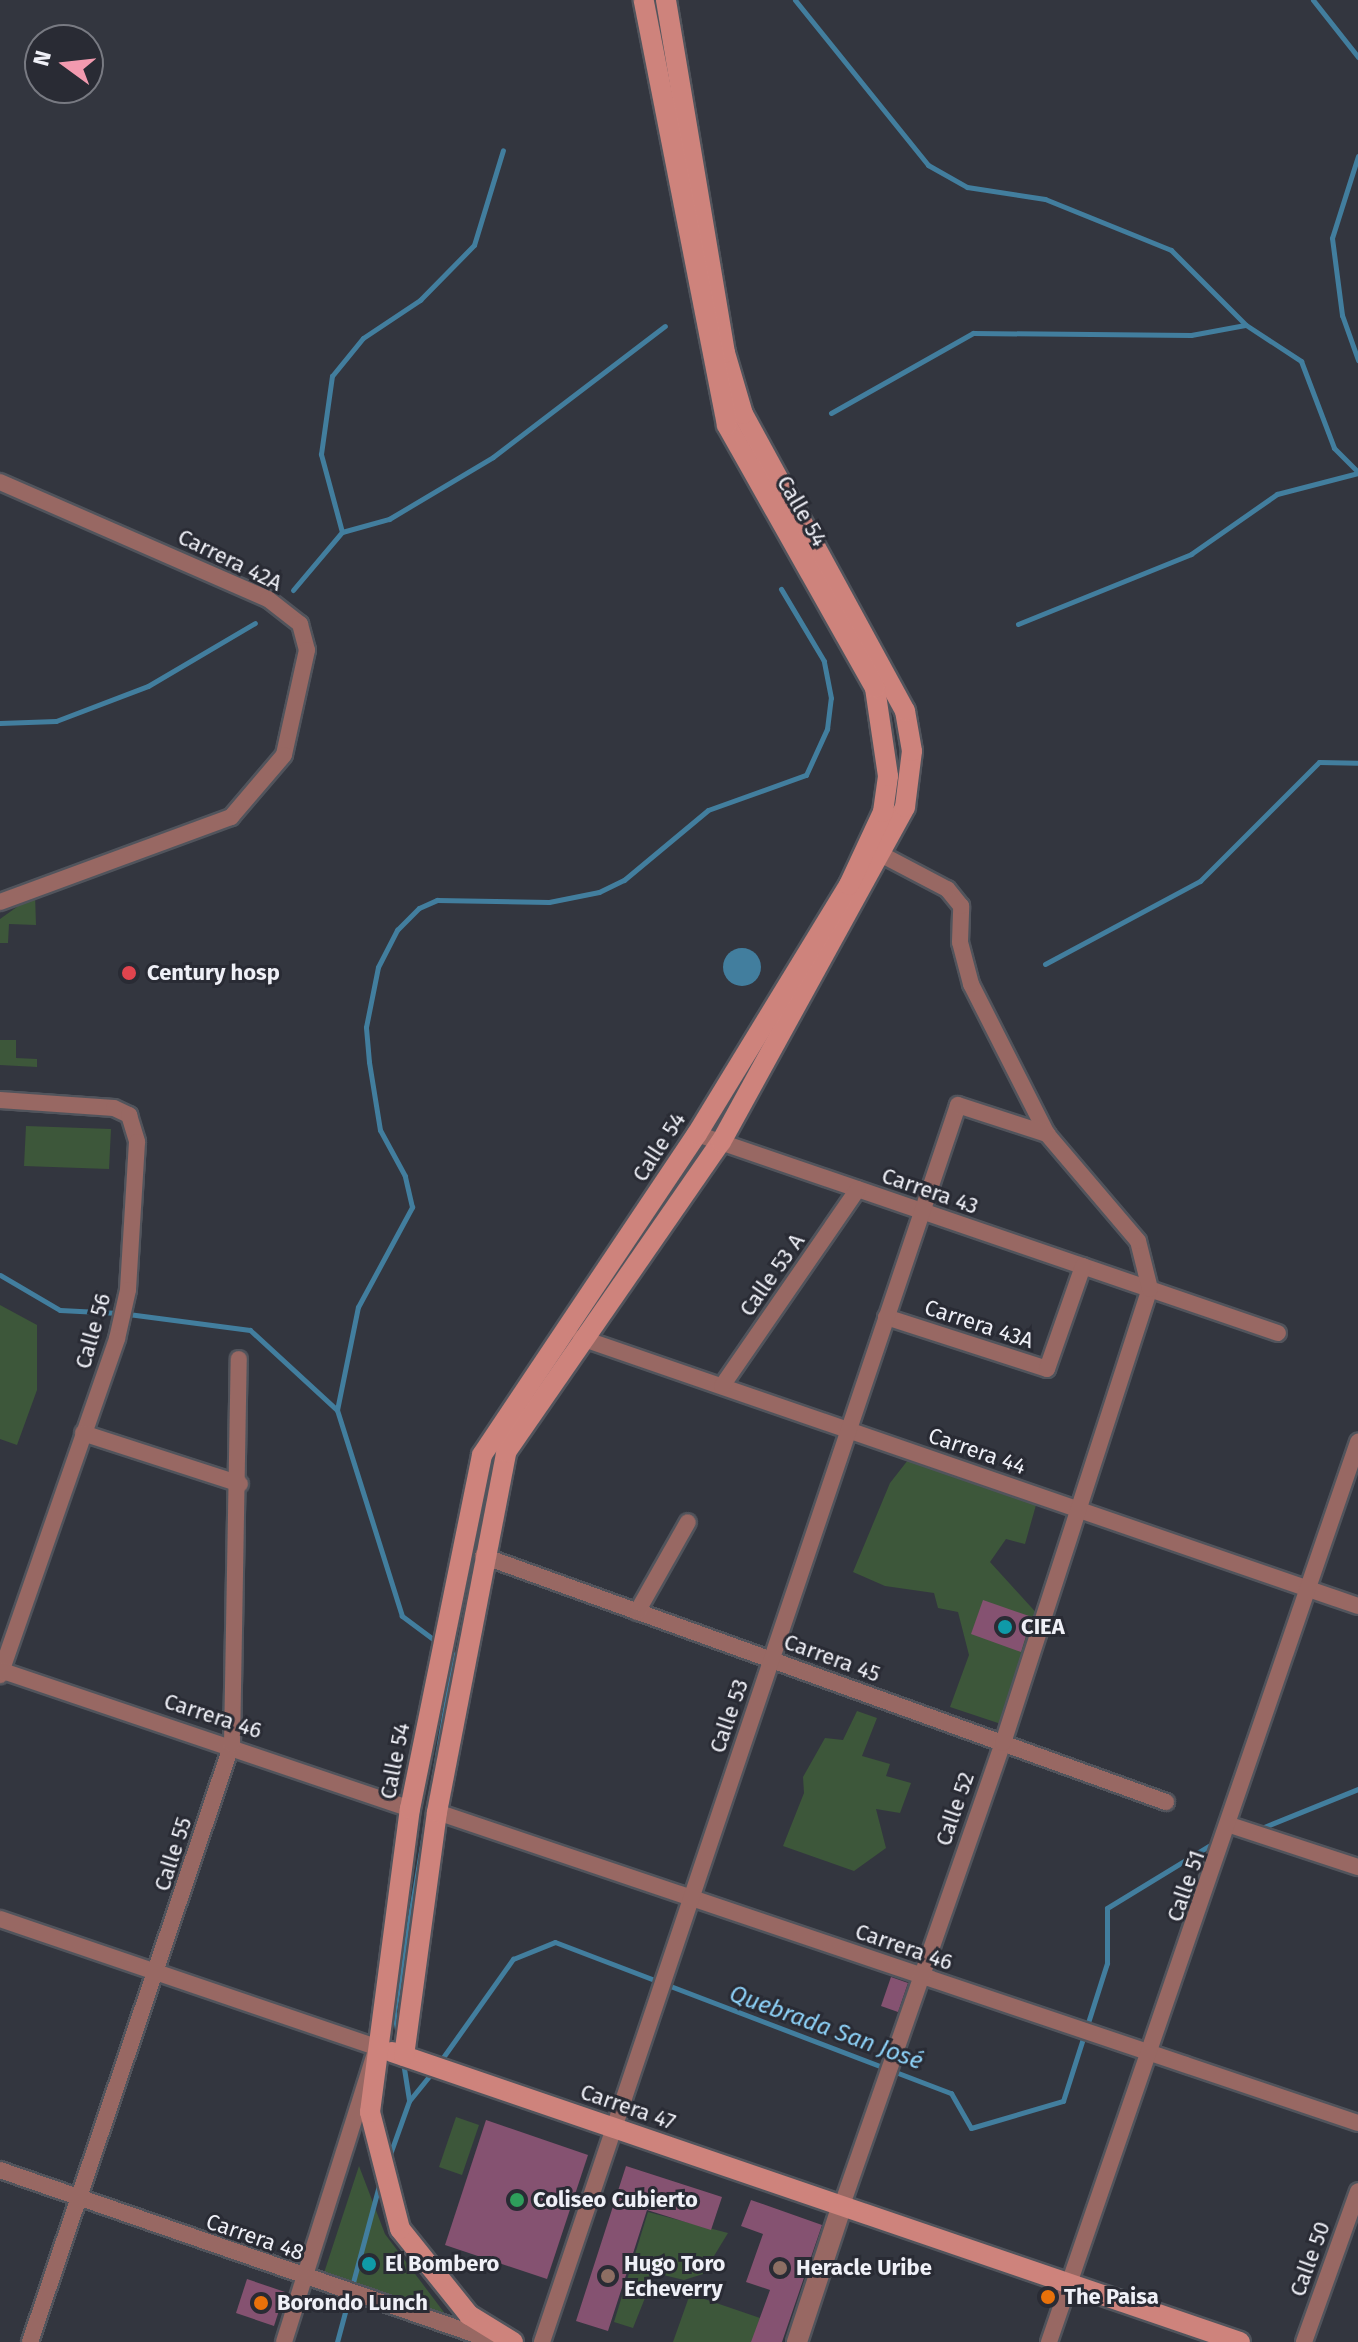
<!DOCTYPE html>
<meta charset="utf-8">
<style>
body{margin:0}
#map{position:relative;width:1358px;height:2342px;overflow:hidden;background:#33363f;font-family:"Fira Sans",sans-serif}
div>[style]{position:absolute}
.green>*{inset:0;background:#3d573a}
.water>*{inset:0;background:#427e9e}
.round{border-radius:50%}
.stream>*{height:5px;margin:-2.5px;padding:0 2.5px;transform-origin:2.5px;border-radius:2.5px;background:#427e9e}
.building>*{inset:0;background:#855271}
.roads{filter:drop-shadow(2px 0 #51545c) drop-shadow(-2px 0 #51545c) drop-shadow(0 2px #51545c) drop-shadow(0 -2px #51545c)}
.minor>*{height:16px;margin:-8px;padding:0 8px;transform-origin:8px;border-radius:8px;background:#986863}
.tertiary>*{height:20px;margin:-10px;padding:0 10px;transform-origin:10px;border-radius:10px;background:#986863}
.secondary>*{height:20px;margin:-10px;padding:0 10px;transform-origin:10px;border-radius:10px;background:#ce837c}
.dots>*{width:22px;height:22px;translate:-50% -50%;box-sizing:border-box;border:4px solid #292b34;border-radius:50%}
span{translate:-50% -50%;white-space:nowrap;text-align:center;line-height:1.15;-webkit-text-stroke:6px #292b34;paint-order:stroke}
.street-label{font-size:22px;color:#eff0f7}
.poi-label{font-size:22px;color:#eff0f7;font-weight:700}
.left{translate:0 -50%;text-align:left}
.water-label{font-size:24px;color:#8dd1f7;font-style:italic}
.north{position:absolute;left:24px;top:24px;width:80px;height:80px;box-sizing:border-box;background:#292b34;border:2px solid #787a82;border-radius:50%;rotate:285deg;font-size:22px;font-weight:700;line-height:32px;text-align:center;color:#eff0f7}
.north::after{content:'';display:block;margin:auto;width:28px;height:36px;background:#f29aaf;clip-path:polygon(50% 0,100% 100%,50% 72%,0 100%)}
</style>
<div id="map">
<div class="green">
<i style="clip-path:polygon(35px 894px,36px 925px,9px 924px,8px 943px,0 943px,0 919px)"></i>
<i style="clip-path:polygon(0 1040px,16px 1040px,16px 1058px,37px 1059px,37px 1067px,0 1065px)"></i>
<i style="clip-path:polygon(26px 1126px,111px 1129px,109px 1169px,24px 1166px)"></i>
<i style="clip-path:polygon(0 1305px,37px 1325px,37px 1390px,17px 1445px,0 1439px)"></i>
<i style="clip-path:polygon(908px 1460px,1036px 1505px,1025px 1544px,1006px 1539px,990px 1562px,1041px 1618px,1001px 1724px,950px 1707px,969px 1655px,958px 1612px,938px 1608px,934px 1593px,885px 1586px,853px 1572px,890px 1483px)"></i>
<i style="clip-path:polygon(857px 1711px,877px 1718px,862px 1756px,890px 1764px,886px 1776px,911px 1783px,900px 1813px,876px 1809px,886px 1848px,854px 1871px,783px 1846px,804px 1793px,803px 1777px,825px 1738px,843px 1740px)"></i>
<i style="clip-path:polygon(456px 2117px,479px 2125px,462px 2175px,439px 2167px)"></i>
<i style="clip-path:polygon(359px 2166px,385px 2234px,446px 2315px,322px 2279px)"></i>
<i style="clip-path:polygon(648px 2212px,728px 2233px,703px 2274px,684px 2280px,655px 2273px,633px 2328px,614px 2322px)"></i>
<i style="clip-path:polygon(690px 2294px,760px 2318px,752px 2342px,673px 2342px)"></i>
</div>
<div class="water">
<i class="round" style="left:723px;top:948px;width:38px;height:38px"></i>
</div>
<div class="stream">
<i style="left:795px;top:0;width:212px;rotate:51.1deg"></i>
<i style="left:928px;top:165px;width:45px;rotate:29.4deg"></i>
<i style="left:967px;top:187px;width:79px;rotate:8.7deg"></i>
<i style="left:1045px;top:199px;width:136px;rotate:22deg"></i>
<i style="left:1171px;top:250px;width:106px;rotate:45deg"></i>
<i style="left:1246px;top:325px;width:66px;rotate:33.2deg"></i>
<i style="left:1301px;top:361px;width:93px;rotate:69.2deg"></i>
<i style="left:1334px;top:448px;width:34px;rotate:45deg"></i>
<i style="left:1313px;top:0;width:73px;rotate:51.7deg"></i>
<i style="left:1358px;top:156px;width:86px;rotate:107.6deg"></i>
<i style="left:1332px;top:238px;width:78px;rotate:82.6deg"></i>
<i style="left:1342px;top:315px;width:48px;rotate:70.4deg"></i>
<i style="left:831px;top:413px;width:163px;rotate:-29.4deg"></i>
<i style="left:973px;top:333px;width:218px;rotate:0.5deg"></i>
<i style="left:1191px;top:335px;width:55px;rotate:-10.5deg"></i>
<i style="left:342px;top:532px;width:49px;rotate:-15.5deg"></i>
<i style="left:389px;top:519px;width:121px;rotate:-30.8deg"></i>
<i style="left:493px;top:457px;width:216px;rotate:-37.3deg"></i>
<i style="left:293px;top:590px;width:76px;rotate:-49.8deg"></i>
<i style="left:342px;top:532px;width:81px;rotate:-105.1deg"></i>
<i style="left:321px;top:454px;width:79px;rotate:-82deg"></i>
<i style="left:332px;top:376px;width:49px;rotate:-50.8deg"></i>
<i style="left:363px;top:338px;width:69px;rotate:-33.7deg"></i>
<i style="left:420px;top:300px;width:77px;rotate:-45.5deg"></i>
<i style="left:474px;top:245px;width:99px;rotate:-73deg"></i>
<i style="left:1018px;top:624px;width:187px;rotate:-22deg"></i>
<i style="left:1191px;top:554px;width:105px;rotate:-34.9deg"></i>
<i style="left:1277px;top:494px;width:84px;rotate:-14.5deg"></i>
<i style="left:0;top:723px;width:56px;rotate:-2deg"></i>
<i style="left:56px;top:721px;width:98px;rotate:-20.8deg"></i>
<i style="left:148px;top:686px;width:124px;rotate:-30.5deg"></i>
<i style="left:1045px;top:964px;width:176px;rotate:-28.2deg"></i>
<i style="left:1200px;top:881px;width:168px;rotate:-45deg"></i>
<i style="left:1319px;top:762px;width:39px;rotate:1deg"></i>
<i style="left:0;top:1275px;width:69px;rotate:30.3deg"></i>
<i style="left:60px;top:1310px;width:58px;rotate:3deg"></i>
<i style="left:128px;top:1314px;width:123px;rotate:7.5deg"></i>
<i style="left:250px;top:1330px;width:118px;rotate:42.6deg"></i>
<i style="left:437px;top:1642px;width:44px;rotate:-143.4deg"></i>
<i style="left:402px;top:1616px;width:216px;rotate:-107.5deg"></i>
<i style="left:337px;top:1410px;width:105px;rotate:-78.5deg"></i>
<i style="left:358px;top:1307px;width:114px;rotate:-61.6deg"></i>
<i style="left:412px;top:1207px;width:32px;rotate:-103deg"></i>
<i style="left:405px;top:1176px;width:52px;rotate:-118.5deg"></i>
<i style="left:380px;top:1130px;width:69px;rotate:-99.2deg"></i>
<i style="left:369px;top:1062px;width:35px;rotate:-95deg"></i>
<i style="left:366px;top:1027px;width:61px;rotate:-78.7deg"></i>
<i style="left:378px;top:967px;width:42px;rotate:-62.8deg"></i>
<i style="left:397px;top:930px;width:31px;rotate:-45deg"></i>
<i style="left:419px;top:908px;width:20px;rotate:-24deg"></i>
<i style="left:437px;top:900px;width:112px;rotate:1deg"></i>
<i style="left:549px;top:902px;width:51px;rotate:-11.3deg"></i>
<i style="left:599px;top:892px;width:28px;rotate:-26deg"></i>
<i style="left:624px;top:880px;width:109px;rotate:-39.8deg"></i>
<i style="left:708px;top:810px;width:104px;rotate:-19.7deg"></i>
<i style="left:806px;top:775px;width:51px;rotate:-65.5deg"></i>
<i style="left:827px;top:729px;width:31px;rotate:-83deg"></i>
<i style="left:831px;top:698px;width:38px;rotate:-101deg"></i>
<i style="left:824px;top:661px;width:84px;rotate:-120.8deg"></i>
<i style="left:431px;top:1792px;width:139px;rotate:-80.5deg"></i>
<i style="left:454px;top:1655px;width:8px;rotate:-140deg"></i>
<i style="left:1259px;top:1829px;width:107px;rotate:-22deg"></i>
<i style="left:398px;top:2036px;width:24px;rotate:-99deg"></i>
<i style="left:394px;top:2012px;width:194px;rotate:-80.5deg"></i>
<i style="left:403px;top:2062px;width:39px;rotate:81deg"></i>
<i style="left:439px;top:2063px;width:128px;rotate:-54.6deg"></i>
<i style="left:513px;top:1959px;width:45px;rotate:-22deg"></i>
<i style="left:555px;top:1942px;width:424px;rotate:20.9deg"></i>
<i style="left:951px;top:2093px;width:40px;rotate:60.3deg"></i>
<i style="left:971px;top:2128px;width:96px;rotate:-16.4deg"></i>
<i style="left:1063px;top:2101px;width:145px;rotate:-72.3deg"></i>
<i style="left:1107px;top:1963px;width:55px;rotate:-90deg"></i>
<i style="left:1107px;top:1908px;width:127px;rotate:-31.4deg"></i>
<i style="left:389px;top:2157px;width:59px;rotate:-70.3deg"></i>
<i style="left:409px;top:2101px;width:38px;rotate:-51deg"></i>
<i style="left:337px;top:2342px;width:167px;rotate:-75deg"></i>
</div>
<div class="building">
<i style="clip-path:polygon(983px 1600px,1032px 1617px,1021px 1652px,971px 1634px)"></i>
<i style="clip-path:polygon(891px 1977px,908px 1983px,898px 2012px,881px 2006px)"></i>
<i style="clip-path:polygon(486px 2120px,588px 2155px,547px 2279px,445px 2245px)"></i>
<i style="clip-path:polygon(626px 2166px,722px 2197px,711px 2230px,647px 2210px,608px 2331px,576px 2321px)"></i>
<i style="clip-path:polygon(751px 2200px,822px 2225px,782px 2342px,751px 2342px,770px 2290px,746px 2282px,763px 2234px,741px 2226px)"></i>
<i style="clip-path:polygon(247px 2279px,285px 2292px,274px 2326px,236px 2313px)"></i>
</div>
<div class="roads">
<div class="minor">
<i style="left:0;top:482px;width:292px;rotate:23.6deg"></i>
<i style="left:268px;top:599px;width:41px;rotate:38deg"></i>
<i style="left:300px;top:624px;width:27px;rotate:75deg"></i>
<i style="left:307px;top:650px;width:107px;rotate:102.4deg"></i>
<i style="left:284px;top:755px;width:82px;rotate:130.5deg"></i>
<i style="left:231px;top:817px;width:246px;rotate:159.8deg"></i>
<i style="left:0;top:1100px;width:114px;rotate:4deg"></i>
<i style="left:114px;top:1108px;width:17px;rotate:25deg"></i>
<i style="left:129px;top:1115px;width:28px;rotate:73deg"></i>
<i style="left:137px;top:1142px;width:148px;rotate:93.5deg"></i>
<i style="left:128px;top:1290px;width:50px;rotate:102.7deg"></i>
<i style="left:117px;top:1339px;width:356px;rotate:109.2deg"></i>
<i style="left:697px;top:1134px;width:614px;rotate:18.91deg"></i>
<i style="left:886px;top:1317px;width:169px;rotate:17.9deg"></i>
<i style="left:1047px;top:1369px;width:109px;rotate:-70.7deg"></i>
<i style="left:581px;top:1338px;width:822px;rotate:19.03deg"></i>
<i style="left:722px;top:1386px;width:239px;rotate:-55.4deg"></i>
<i style="left:83px;top:1433px;width:165px;rotate:18deg"></i>
<i style="left:483px;top:1556px;width:726px;rotate:19.81deg"></i>
<i style="left:637px;top:1612px;width:103px;rotate:-60.5deg"></i>
<i style="left:0;top:1670px;width:433px;rotate:18.7deg"></i>
<i style="left:437px;top:1812px;width:972px;rotate:18.66deg"></i>
<i style="left:1230px;top:1825px;width:135px;rotate:18.2deg"></i>
<i style="left:0;top:1919px;width:398px;rotate:18.8deg"></i>
<i style="left:377px;top:2047px;width:309px;rotate:107.5deg"></i>
<i style="left:0;top:2170px;width:526px;rotate:19.09deg"></i>
<i style="left:842px;top:2205px;width:489px;rotate:-70.8deg"></i>
<i style="left:1003px;top:1743px;width:477px;rotate:-72.1deg"></i>
<i style="left:1150px;top:1289px;width:49px;rotate:-104deg"></i>
<i style="left:1138px;top:1241px;width:140px;rotate:-130.4deg"></i>
<i style="left:1047px;top:1134px;width:168px;rotate:-116.9deg"></i>
<i style="left:971px;top:984px;width:43px;rotate:-104.7deg"></i>
<i style="left:960px;top:942px;width:36px;rotate:-88deg"></i>
<i style="left:961px;top:906px;width:22px;rotate:-129deg"></i>
<i style="left:947px;top:889px;width:88px;rotate:-152.3deg"></i>
<i style="left:30px;top:2342px;width:631px;rotate:-71.34deg"></i>
<i style="left:232px;top:1744px;width:385px;rotate:-89deg"></i>
<i style="left:542px;top:2342px;width:1305px;rotate:-71.41deg"></i>
<i style="left:958px;top:1105px;width:94px;rotate:18deg"></i>
<i style="left:1049px;top:2342px;width:952px;rotate:-71.05deg"></i>
<i style="left:1304px;top:2342px;width:160px;rotate:-70.3deg"></i>
</div>
<div class="tertiary">
<i style="left:797px;top:2342px;width:144px;rotate:-71.8deg"></i>
</div>
<div class="secondary">
<i style="left:392px;top:2052px;width:896px;rotate:18.88deg"></i>
<i style="left:404px;top:2056px;width:246px;rotate:-82.3deg"></i>
<i style="left:437px;top:1812px;width:367px;rotate:-79.1deg"></i>
<i style="left:506px;top:1452px;width:377px;rotate:-55.3deg"></i>
<i style="left:721px;top:1142px;width:382px;rotate:-61.2deg"></i>
<i style="left:905px;top:807px;width:56px;rotate:-82.9deg"></i>
<i style="left:912px;top:751px;width:41px;rotate:-99.9deg"></i>
<i style="left:905px;top:711px;width:338px;rotate:-118.6deg"></i>
<i style="left:743px;top:414px;width:64px;rotate:-106.4deg"></i>
<i style="left:725px;top:353px;width:358px;rotate:-99.5deg"></i>
<i style="left:513px;top:2342px;width:52px;rotate:-148.5deg"></i>
<i style="left:469px;top:2315px;width:110px;rotate:-128.7deg"></i>
<i style="left:400px;top:2229px;width:121px;rotate:-104.4deg"></i>
<i style="left:370px;top:2112px;width:306px;rotate:-82.5deg"></i>
<i style="left:410px;top:1809px;width:361px;rotate:-78.5deg"></i>
<i style="left:482px;top:1455px;width:386px;rotate:-56.2deg"></i>
<i style="left:697px;top:1134px;width:292px;rotate:-58.6deg"></i>
<i style="left:849px;top:885px;width:81px;rotate:-65deg"></i>
<i style="left:883px;top:812px;width:36px;rotate:-82deg"></i>
<i style="left:888px;top:776px;width:89px;rotate:-98.4deg"></i>
<i style="left:875px;top:688px;width:302px;rotate:-119.4deg"></i>
<i style="left:727px;top:425px;width:433px;rotate:-101.1deg"></i>
</div>
</div>
<div class="dots">
<i style="left:129px;top:973px;background:#e0444e"></i>
<i style="left:1005px;top:1627px;background:#0f9aa8"></i>
<i style="left:517px;top:2200px;background:#2e9e5b"></i>
<i style="left:369px;top:2264px;background:#0f9aa8"></i>
<i style="left:780px;top:2268px;background:#8d6e63"></i>
<i style="left:608px;top:2276px;background:#8d6e63"></i>
<i style="left:1048px;top:2297px;background:#e8710a"></i>
<i style="left:261px;top:2303px;background:#e8710a"></i>
</div>
<div class="street-label">
<span style="left:802px;top:511px;rotate:60deg">Calle 54</span>
<span style="left:230px;top:560px;rotate:26deg">Carrera 42A</span>
<span style="left:659px;top:1147px;rotate:-57deg">Calle 54</span>
<span style="left:930px;top:1191px;rotate:19deg">Carrera 43</span>
<span style="left:772px;top:1275px;rotate:-55deg">Calle 53 A</span>
<span style="left:979px;top:1324px;rotate:18deg">Carrera 43A</span>
<span style="left:93px;top:1331px;rotate:-74deg">Calle 56</span>
<span style="left:977px;top:1451px;rotate:19deg">Carrera 44</span>
<span style="left:832px;top:1658px;rotate:20deg">Carrera 45</span>
<span style="left:213px;top:1716px;rotate:18deg">Carrera 46</span>
<span style="left:729px;top:1716px;rotate:-71deg">Calle 53</span>
<span style="left:395px;top:1761px;rotate:-79deg">Calle 54</span>
<span style="left:955px;top:1809px;rotate:-71deg">Calle 52</span>
<span style="left:173px;top:1854px;rotate:-72deg">Calle 55</span>
<span style="left:1186px;top:1886px;rotate:-71deg">Calle 51</span>
<span style="left:904px;top:1947px;rotate:19deg">Carrera 46</span>
<span style="left:628px;top:2107px;rotate:19deg">Carrera 47</span>
<span style="left:255px;top:2237px;rotate:19deg">Carrera 48</span>
<span style="left:1310px;top:2259px;rotate:-70deg">Calle 50</span>
</div>
<div class="poi-label">
<span class="left" style="left:147px;top:973px">Century hosp</span>
<span class="left" style="left:1021px;top:1627px">CIEA</span>
<span class="left" style="left:533px;top:2200px">Coliseo Cubierto</span>
<span class="left" style="left:624px;top:2276px">Hugo Toro<br>Echeverry</span>
<span class="left" style="left:385px;top:2264px">El Bombero</span>
<span class="left" style="left:796px;top:2268px">Heracle Uribe</span>
<span class="left" style="left:1064px;top:2297px">The Paisa</span>
<span class="left" style="left:277px;top:2303px">Borondo Lunch</span>
</div>
<div class="water-label">
<span style="left:826px;top:2028px;rotate:20deg">Quebrada San José</span>
</div>
<div class="north">N</div>
</div>
